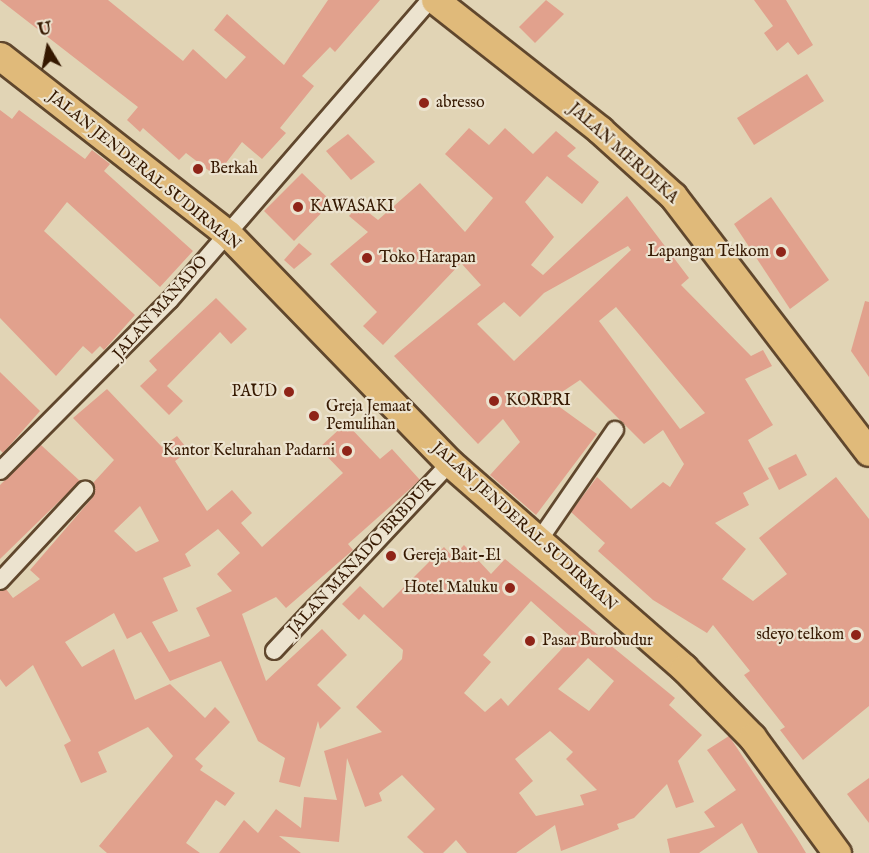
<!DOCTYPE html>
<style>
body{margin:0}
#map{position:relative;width:869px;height:853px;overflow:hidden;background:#e1d4b5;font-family:"IM FELL English",serif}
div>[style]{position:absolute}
.building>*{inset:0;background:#e1a18d}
.roads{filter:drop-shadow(2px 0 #60472d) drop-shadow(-2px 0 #60472d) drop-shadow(0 2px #60472d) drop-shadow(0 -2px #60472d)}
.minor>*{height:16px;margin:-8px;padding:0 8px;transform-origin:8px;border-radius:8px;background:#ece3cf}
.trunk>*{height:27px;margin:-13.5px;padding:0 13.5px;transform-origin:13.5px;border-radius:13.5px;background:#e0ba7a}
.dots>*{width:16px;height:16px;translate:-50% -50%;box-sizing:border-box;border:3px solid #ece3cf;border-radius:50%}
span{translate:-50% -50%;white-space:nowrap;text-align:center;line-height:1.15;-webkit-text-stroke:4.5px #ece3cf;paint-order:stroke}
.poi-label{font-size:16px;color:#351800}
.left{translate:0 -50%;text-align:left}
.right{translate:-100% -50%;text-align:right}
.street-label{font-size:16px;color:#351800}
.north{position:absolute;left:18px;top:18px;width:60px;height:60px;-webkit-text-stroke:4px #ece3cf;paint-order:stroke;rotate:350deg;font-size:16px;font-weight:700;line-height:24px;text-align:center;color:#351800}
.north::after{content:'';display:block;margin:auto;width:21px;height:27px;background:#351800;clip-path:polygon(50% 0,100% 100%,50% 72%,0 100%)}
</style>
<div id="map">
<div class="building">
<i style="clip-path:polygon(0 0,108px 0,183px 61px,193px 49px,226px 79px,246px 57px,214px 30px,227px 14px,284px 65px,328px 0,380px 0,335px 52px,330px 47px,302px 76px,314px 86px,280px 128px,286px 133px,262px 159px,242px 142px,216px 176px,186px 153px,179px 160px,143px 128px,140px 132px,127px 120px,138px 107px)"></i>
<i style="clip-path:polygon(546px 0,564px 14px,535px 43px,519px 27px)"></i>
<i style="clip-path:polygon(754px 0,786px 0,813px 45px,798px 55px,788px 42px,777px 51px,764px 33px,773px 26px)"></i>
<i style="clip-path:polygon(807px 74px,824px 101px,754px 145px,737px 118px)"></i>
<i style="clip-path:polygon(0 110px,12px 119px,19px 110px,85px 159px,92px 150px,110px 164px,104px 171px,193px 251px,160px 287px,67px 202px,44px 231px,135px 315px,104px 350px,100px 346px,92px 354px,83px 346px,56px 376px,0 318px)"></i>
<i style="clip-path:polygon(evenodd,469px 128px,489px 145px,505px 128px,533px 154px,556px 131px,576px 148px,567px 156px,599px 182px,582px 204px,547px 176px,525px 202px,554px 237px,531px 265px,543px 275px,627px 196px,689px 278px,681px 285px,751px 356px,763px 350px,772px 366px,745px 379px,773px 425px,748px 440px,769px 479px,743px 493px,749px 505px,715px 523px,746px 549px,722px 579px,753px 601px,787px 574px,759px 538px,836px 477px,869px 519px,869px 706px,803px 760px,780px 730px,785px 727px,744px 675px,750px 671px,713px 625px,707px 633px,653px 600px,598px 551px,605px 543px,571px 512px,597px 477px,631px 509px,663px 482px,670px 487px,684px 464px,663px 430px,644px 444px,580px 380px,550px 400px,597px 434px,536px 515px,490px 475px,520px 442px,503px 419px,478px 444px,394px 356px,481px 285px,461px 263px,383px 345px,363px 326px,377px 312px,330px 264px,368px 232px,349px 216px,359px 205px,378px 220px,420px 183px,465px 232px,493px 198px,445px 154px,469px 128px,628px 246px,631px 250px,514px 361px,477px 324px,504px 302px,520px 317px,544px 293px,628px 246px,469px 128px,616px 307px,705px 413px,680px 429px,599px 321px,616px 307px)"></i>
<i style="clip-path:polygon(348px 134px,375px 162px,351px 180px,326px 151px)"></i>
<i style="clip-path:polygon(302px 173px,332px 202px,294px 241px,264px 211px)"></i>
<i style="clip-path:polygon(771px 197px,829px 280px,790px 309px,734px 224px)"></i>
<i style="clip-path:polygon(299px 243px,312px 254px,294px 269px,284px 260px)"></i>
<i style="clip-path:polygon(216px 298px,247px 329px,231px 344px,220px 332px,167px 386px,183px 401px,169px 415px,140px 386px,157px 370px,149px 361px)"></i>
<i style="clip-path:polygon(865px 301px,869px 302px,869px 377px,851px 351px)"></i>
<i style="clip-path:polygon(0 372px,40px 411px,3px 453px,0 450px)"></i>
<i style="clip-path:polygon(evenodd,107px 389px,162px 447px,177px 436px,189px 451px,175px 461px,207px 511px,232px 490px,252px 513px,241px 523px,262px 547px,343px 473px,319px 448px,346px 423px,380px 459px,392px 449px,420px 480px,348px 544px,353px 550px,286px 608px,276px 597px,242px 614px,266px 681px,322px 629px,347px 655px,317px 685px,341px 708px,320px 729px,318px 721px,300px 787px,279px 782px,285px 758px,258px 741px,221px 661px,170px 681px,141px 632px,127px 639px,114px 613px,65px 642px,82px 667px,114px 649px,135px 700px,170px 684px,205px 718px,215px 707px,230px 722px,195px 759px,203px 766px,200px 770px,235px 793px,225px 806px,216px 800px,186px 843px,200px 853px,107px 853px,99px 846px,173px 756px,148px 727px,98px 752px,107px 772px,81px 783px,64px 745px,71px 741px,33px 665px,6px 687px,0 679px,0 591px,6px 589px,13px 598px,40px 579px,30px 570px,93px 497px,93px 483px,114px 460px,73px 418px,107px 389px,140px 506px,159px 541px,136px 552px,114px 531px,140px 506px,107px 389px,218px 529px,240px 553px,217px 574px,232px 591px,196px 608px,210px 636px,169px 652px,152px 622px,178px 611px,163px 578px,191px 566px,185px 554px,218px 529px)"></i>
<i style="clip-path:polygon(41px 445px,80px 481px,0 559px,0 485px)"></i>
<i style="clip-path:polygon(796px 454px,807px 475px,779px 490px,768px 468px)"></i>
<i style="clip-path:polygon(evenodd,464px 545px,491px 574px,505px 559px,675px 698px,669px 705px,702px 735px,678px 761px,694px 802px,676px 808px,667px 784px,634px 818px,617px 824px,619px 829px,561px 851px,555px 825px,516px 853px,467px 853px,456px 840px,443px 853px,424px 853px,407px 837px,435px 809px,402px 775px,379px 793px,382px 801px,365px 807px,347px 758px,339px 842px,279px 836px,301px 853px,219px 853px,244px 820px,258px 833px,276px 809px,301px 828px,304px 797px,337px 800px,324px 751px,382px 732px,356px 707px,402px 659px,403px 650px,364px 614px,359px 620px,342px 604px,360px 586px,383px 608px,444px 547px,453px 557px,464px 545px,531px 601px,572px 638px,508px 706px,501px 698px,485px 712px,464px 693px,491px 662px,483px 655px,531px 601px,464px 545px,588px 658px,614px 681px,589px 711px,558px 689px,588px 658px,464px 545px,550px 731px,573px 752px,566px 759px,597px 790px,580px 795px,584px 805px,536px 816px,519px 793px,533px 781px,515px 759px,550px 731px)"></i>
<i style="clip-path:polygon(729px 736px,797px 838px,806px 853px,758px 853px,742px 823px,699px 853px,670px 853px,667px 839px,715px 827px,704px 812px,736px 790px,707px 750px)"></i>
<i style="clip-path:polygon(869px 778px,869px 823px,847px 794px)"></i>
</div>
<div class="roads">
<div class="minor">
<i style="left:0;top:471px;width:241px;rotate:-45.2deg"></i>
<i style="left:170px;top:300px;width:397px;rotate:-49.1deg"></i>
<i style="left:538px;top:542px;width:136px;rotate:-55.5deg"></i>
<i style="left:0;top:581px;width:125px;rotate:-47deg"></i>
<i style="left:274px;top:651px;width:258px;rotate:-46.9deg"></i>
</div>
<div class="trunk">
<i style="left:435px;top:0;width:210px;rotate:38.2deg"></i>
<i style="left:600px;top:130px;width:98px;rotate:42.1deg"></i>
<i style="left:673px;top:196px;width:322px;rotate:52.6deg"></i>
<i style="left:0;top:56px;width:289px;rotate:38deg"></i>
<i style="left:228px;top:234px;width:319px;rotate:45.9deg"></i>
<i style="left:450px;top:463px;width:311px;rotate:41.2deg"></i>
<i style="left:684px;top:668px;width:97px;rotate:45.4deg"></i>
<i style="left:752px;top:737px;width:144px;rotate:53.8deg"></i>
</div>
</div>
<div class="dots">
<i style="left:424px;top:103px;background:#8f2418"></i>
<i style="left:198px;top:169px;background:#8f2418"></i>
<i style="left:298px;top:207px;background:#8f2418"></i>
<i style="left:781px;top:252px;background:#8f2418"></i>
<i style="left:367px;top:258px;background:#8f2418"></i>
<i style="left:289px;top:392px;background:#8f2418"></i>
<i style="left:494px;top:401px;background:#8f2418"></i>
<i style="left:314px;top:416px;background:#8f2418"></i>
<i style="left:347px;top:451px;background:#8f2418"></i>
<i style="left:391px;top:556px;background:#8f2418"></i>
<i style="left:510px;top:588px;background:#8f2418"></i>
<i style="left:856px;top:635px;background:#8f2418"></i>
<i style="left:530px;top:641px;background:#8f2418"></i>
</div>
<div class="poi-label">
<span class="left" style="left:436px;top:103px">abresso</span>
<span class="left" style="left:210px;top:169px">Berkah</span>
<span class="left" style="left:310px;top:207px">KAWASAKI</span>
<span class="right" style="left:769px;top:252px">Lapangan Telkom</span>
<span class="left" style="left:379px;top:258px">Toko Harapan</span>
<span class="right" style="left:277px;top:392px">PAUD</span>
<span class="left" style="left:506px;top:401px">KORPRI</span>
<span class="left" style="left:326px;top:416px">Greja Jemaat<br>Pemulihan</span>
<span class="right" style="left:335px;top:451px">Kantor Kelurahan Padarni</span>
<span class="left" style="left:403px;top:556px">Gereja Bait-El</span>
<span class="right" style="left:498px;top:588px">Hotel Maluku</span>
<span class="right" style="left:844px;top:635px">sdeyo telkom</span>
<span class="left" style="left:542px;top:641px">Pasar Burobudur</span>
</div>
<div class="street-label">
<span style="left:623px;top:154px;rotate:42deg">JALAN MERDEKA</span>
<span style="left:144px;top:171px;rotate:39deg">JALAN JENDERAL SUDIRMAN</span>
<span style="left:161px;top:308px;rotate:-48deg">JALAN MANADO</span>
<span style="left:524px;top:527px;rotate:42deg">JALAN JENDERAL SUDIRMAN</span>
<span style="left:362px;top:557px;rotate:-47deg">JALAN MANADO BRBDUR</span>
</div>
<div class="north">U</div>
</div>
